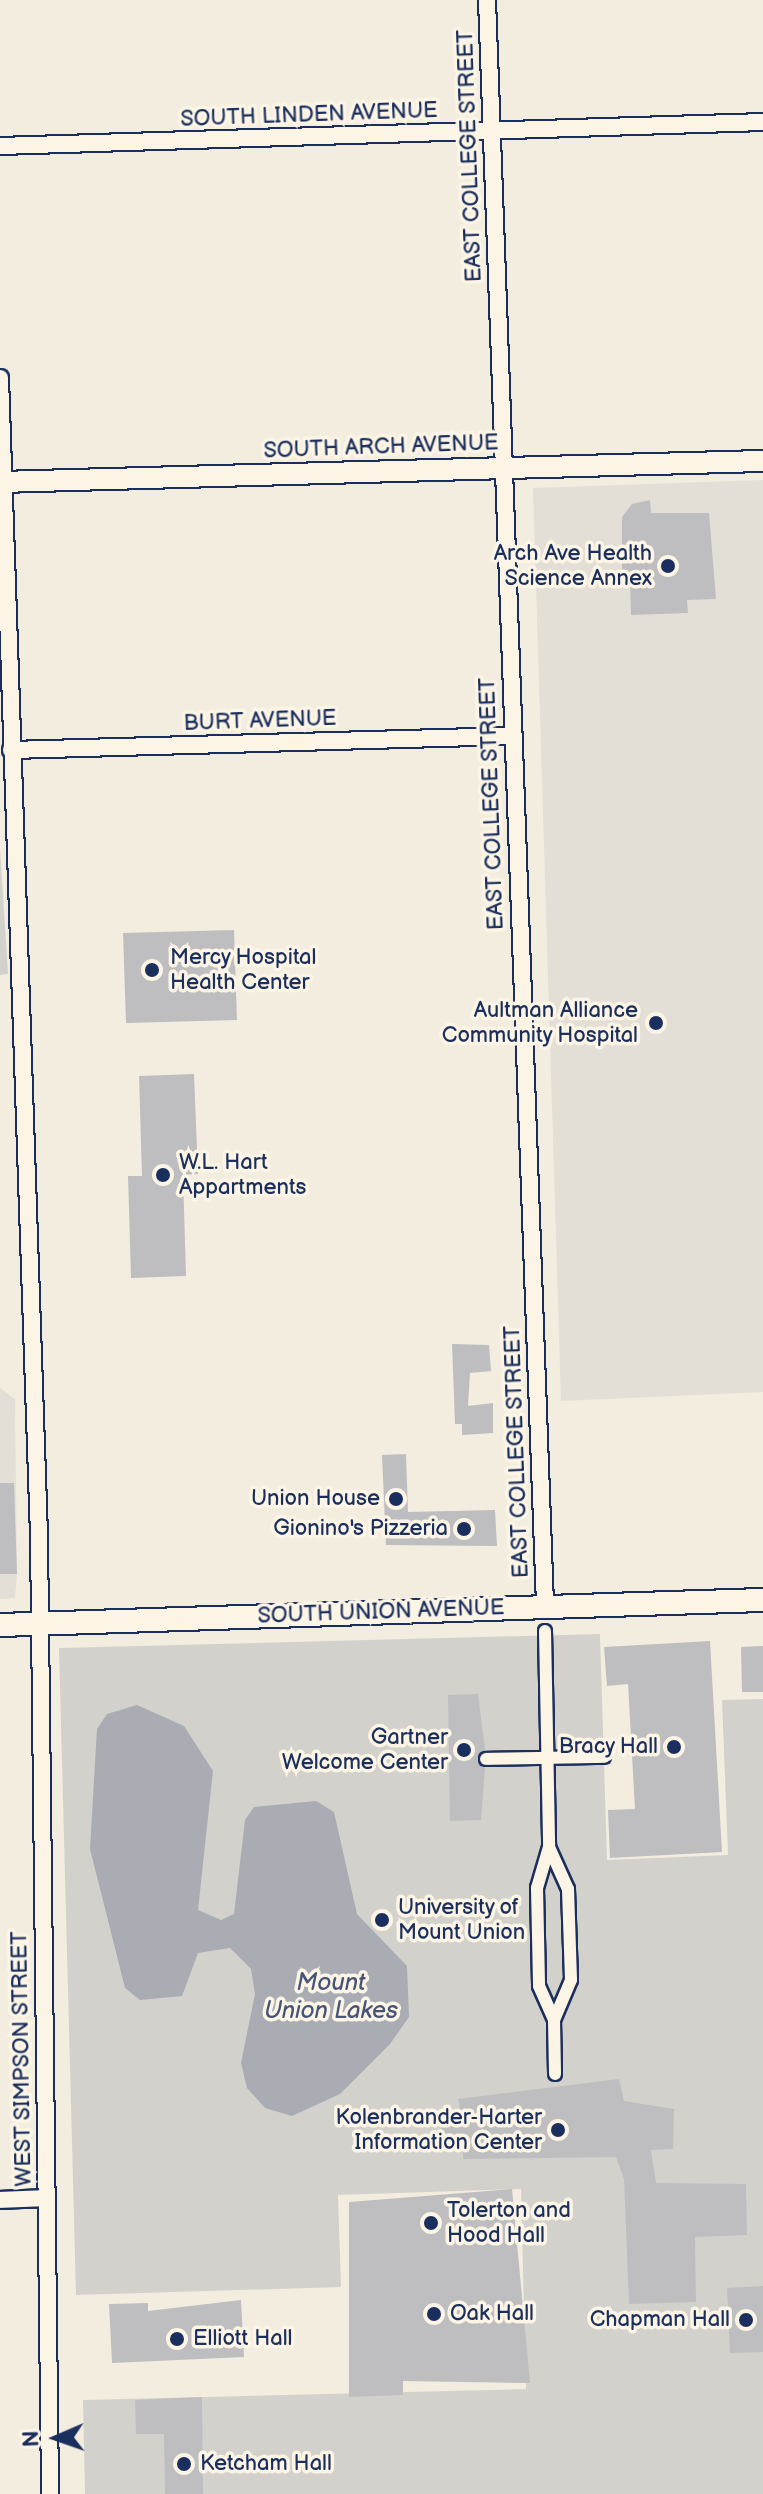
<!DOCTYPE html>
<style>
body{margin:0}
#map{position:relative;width:763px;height:2494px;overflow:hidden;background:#f3ede0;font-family:"Balsamiq Sans",sans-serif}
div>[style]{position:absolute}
.built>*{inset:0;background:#e3dfd6}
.green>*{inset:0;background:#d3d1cc}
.water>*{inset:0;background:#a9acb3}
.building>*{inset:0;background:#bebec0}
.roads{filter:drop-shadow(2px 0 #1b2f5e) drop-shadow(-2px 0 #1b2f5e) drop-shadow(0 2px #1b2f5e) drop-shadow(0 -2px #1b2f5e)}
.pedestrian>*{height:12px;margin:-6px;padding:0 6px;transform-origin:6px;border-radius:6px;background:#fcf5e5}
.minor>*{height:16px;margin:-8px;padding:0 8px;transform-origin:8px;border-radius:8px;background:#fcf5e5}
.tertiary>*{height:20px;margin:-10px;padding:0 10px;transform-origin:10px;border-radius:10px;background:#fcf5e5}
.secondary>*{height:22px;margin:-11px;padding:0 11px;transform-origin:11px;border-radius:11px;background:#fcf5e5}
.dots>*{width:22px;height:22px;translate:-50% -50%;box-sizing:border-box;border:4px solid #fcf5e5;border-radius:50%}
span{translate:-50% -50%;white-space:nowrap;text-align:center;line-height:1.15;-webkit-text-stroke:7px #fcf5e5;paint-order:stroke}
.street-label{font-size:22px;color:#1b2f5e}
.poi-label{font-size:22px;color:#1b2f5e}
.right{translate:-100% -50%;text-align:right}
.left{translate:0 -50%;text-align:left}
.water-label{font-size:24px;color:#465478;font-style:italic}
.north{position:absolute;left:16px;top:2398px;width:80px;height:80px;-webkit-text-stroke:6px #fcf5e5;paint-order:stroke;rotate:268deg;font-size:22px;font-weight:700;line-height:32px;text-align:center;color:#1b2f5e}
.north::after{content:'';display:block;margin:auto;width:28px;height:36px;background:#1b2f5e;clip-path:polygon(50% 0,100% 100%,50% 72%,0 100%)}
</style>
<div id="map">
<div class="built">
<i style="clip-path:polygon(763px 480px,763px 1392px,561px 1401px,533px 488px)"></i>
<i style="clip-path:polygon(0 1388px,15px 1399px,17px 1574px,15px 1598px,0 1599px)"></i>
</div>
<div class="green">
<i style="clip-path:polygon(0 849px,8px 974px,0 975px)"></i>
<i style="clip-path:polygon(600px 1634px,607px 1860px,728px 1855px,722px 1700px,763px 1699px,763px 2494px,85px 2494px,83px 2400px,526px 2389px,521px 2189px,338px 2195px,341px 2287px,76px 2295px,59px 1648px)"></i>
</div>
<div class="water">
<i style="clip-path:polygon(137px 1705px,184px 1726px,213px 1771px,198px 1910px,221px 1920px,234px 1914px,245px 1820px,254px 1807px,316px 1801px,334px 1812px,357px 1914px,407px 1966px,409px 2017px,390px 2044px,340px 2094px,292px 2116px,265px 2108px,247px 2088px,241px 2063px,255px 1994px,251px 1969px,230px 1948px,198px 1953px,182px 1996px,140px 2000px,125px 1988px,90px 1849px,97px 1729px,107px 1714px)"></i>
</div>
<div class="building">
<i style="clip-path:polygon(650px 500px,651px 513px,709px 513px,716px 599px,687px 600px,688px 613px,631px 615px,630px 578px,622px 578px,622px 517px,632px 504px)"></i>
<i style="clip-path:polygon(234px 930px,237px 1020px,126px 1023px,123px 933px)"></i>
<i style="clip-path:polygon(194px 1074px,198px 1174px,183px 1175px,186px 1276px,131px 1278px,128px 1176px,142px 1176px,139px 1076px)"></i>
<i style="clip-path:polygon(452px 1344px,489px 1345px,491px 1371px,470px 1373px,468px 1406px,493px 1403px,493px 1433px,462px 1435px,462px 1424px,455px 1424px)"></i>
<i style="clip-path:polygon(406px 1454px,408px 1512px,495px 1510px,497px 1546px,386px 1545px,382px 1455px)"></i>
<i style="clip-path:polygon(0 1483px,14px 1483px,17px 1574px,0 1574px)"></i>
<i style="clip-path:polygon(710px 1641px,722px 1852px,610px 1858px,608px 1810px,635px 1809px,628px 1684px,607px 1686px,604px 1647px)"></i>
<i style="clip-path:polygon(763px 1646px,763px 1692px,742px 1692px,741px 1647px)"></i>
<i style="clip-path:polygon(478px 1694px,485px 1750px,477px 1758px,485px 1768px,481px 1820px,450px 1821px,448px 1695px)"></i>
<i style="clip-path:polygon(619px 2079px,624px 2101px,674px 2109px,673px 2149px,651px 2150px,656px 2183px,746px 2184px,747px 2235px,695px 2237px,696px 2302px,629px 2304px,624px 2179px,616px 2157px,463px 2159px,463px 2150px,442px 2150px,442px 2115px,461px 2114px,458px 2099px)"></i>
<i style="clip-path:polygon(512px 2189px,530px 2383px,403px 2381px,403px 2395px,349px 2397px,349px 2202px)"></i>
<i style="clip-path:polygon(763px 2286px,763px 2352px,730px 2353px,727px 2288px)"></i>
<i style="clip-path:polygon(241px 2300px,244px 2357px,112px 2363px,109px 2304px,148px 2303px,148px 2311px)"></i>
<i style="clip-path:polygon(202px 2397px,203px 2494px,165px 2494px,164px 2434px,136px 2434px,135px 2400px)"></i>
</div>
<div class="roads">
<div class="pedestrian">
<i style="left:545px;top:1631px;width:216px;rotate:88.9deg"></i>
<i style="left:549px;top:1847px;width:43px;rotate:106.3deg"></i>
<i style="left:537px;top:1888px;width:98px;rotate:88.8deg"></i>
<i style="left:539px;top:1986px;width:37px;rotate:66deg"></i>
<i style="left:554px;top:2020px;width:54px;rotate:88.9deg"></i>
<i style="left:486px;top:1759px;width:118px;rotate:-1deg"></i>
<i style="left:549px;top:1847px;width:46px;rotate:65.7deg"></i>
<i style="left:568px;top:1889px;width:91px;rotate:88.1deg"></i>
<i style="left:571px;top:1980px;width:43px;rotate:113deg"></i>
</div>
<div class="minor">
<i style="left:487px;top:0;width:1608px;rotate:87.93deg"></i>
<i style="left:0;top:146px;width:763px;rotate:-1.8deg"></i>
<i style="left:0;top:378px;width:1159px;rotate:88.07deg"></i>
<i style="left:39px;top:1536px;width:958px;rotate:89.34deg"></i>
<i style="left:11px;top:750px;width:500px;rotate:-1.6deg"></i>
<i style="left:0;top:2200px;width:46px;rotate:-2.5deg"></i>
</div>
<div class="tertiary">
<i style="left:0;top:482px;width:763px;rotate:-1.58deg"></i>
</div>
<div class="secondary">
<i style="left:0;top:1625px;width:763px;rotate:-1.88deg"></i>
</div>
</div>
<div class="dots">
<i style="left:668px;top:566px;background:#1b2f5e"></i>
<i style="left:152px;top:970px;background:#1b2f5e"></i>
<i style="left:656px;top:1023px;background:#1b2f5e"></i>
<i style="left:163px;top:1175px;background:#1b2f5e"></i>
<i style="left:396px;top:1499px;background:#1b2f5e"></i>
<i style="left:464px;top:1529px;background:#1b2f5e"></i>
<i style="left:674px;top:1747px;background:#1b2f5e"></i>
<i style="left:464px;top:1750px;background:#1b2f5e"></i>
<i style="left:382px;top:1920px;background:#1b2f5e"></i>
<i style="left:558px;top:2130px;background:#1b2f5e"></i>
<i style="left:431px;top:2223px;background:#1b2f5e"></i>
<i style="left:434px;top:2314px;background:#1b2f5e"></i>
<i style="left:746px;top:2320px;background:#1b2f5e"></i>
<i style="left:177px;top:2339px;background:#1b2f5e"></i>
<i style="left:184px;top:2464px;background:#1b2f5e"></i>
</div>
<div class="street-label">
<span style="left:309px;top:115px;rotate:-2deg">SOUTH LINDEN AVENUE</span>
<span style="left:470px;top:156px;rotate:-92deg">EAST COLLEGE STREET</span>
<span style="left:381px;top:447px;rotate:-2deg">SOUTH ARCH AVENUE</span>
<span style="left:260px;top:721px;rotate:-2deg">BURT AVENUE</span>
<span style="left:492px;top:804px;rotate:-92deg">EAST COLLEGE STREET</span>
<span style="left:517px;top:1452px;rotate:-92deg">EAST COLLEGE STREET</span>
<span style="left:381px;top:1612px;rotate:-2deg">SOUTH UNION AVENUE</span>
<span style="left:22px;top:2059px;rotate:-91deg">WEST SIMPSON STREET</span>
</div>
<div class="poi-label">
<span class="right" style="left:652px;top:566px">Arch Ave Health<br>Science Annex</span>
<span class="left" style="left:170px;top:970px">Mercy Hospital<br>Health Center</span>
<span class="right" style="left:638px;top:1023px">Aultman Alliance<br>Community Hospital</span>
<span class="left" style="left:179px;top:1175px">W.L. Hart<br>Appartments</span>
<span class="right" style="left:380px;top:1499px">Union House</span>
<span class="right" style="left:448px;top:1529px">Gionino's Pizzeria</span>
<span class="right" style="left:448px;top:1750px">Gartner<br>Welcome Center</span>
<span class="right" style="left:658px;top:1747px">Bracy Hall</span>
<span class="left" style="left:398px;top:1920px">University of<br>Mount Union</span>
<span class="right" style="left:542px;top:2130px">Kolenbrander-Harter<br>Information Center</span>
<span class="left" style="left:447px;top:2223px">Tolerton and<br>Hood Hall</span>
<span class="left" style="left:450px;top:2314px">Oak Hall</span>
<span class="right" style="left:730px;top:2320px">Chapman Hall</span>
<span class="left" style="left:193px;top:2339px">Elliott Hall</span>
<span class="left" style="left:200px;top:2464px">Ketcham Hall</span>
</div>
<div class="water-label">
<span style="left:331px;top:1997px">Mount<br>Union Lakes</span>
</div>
<div class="north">N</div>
</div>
